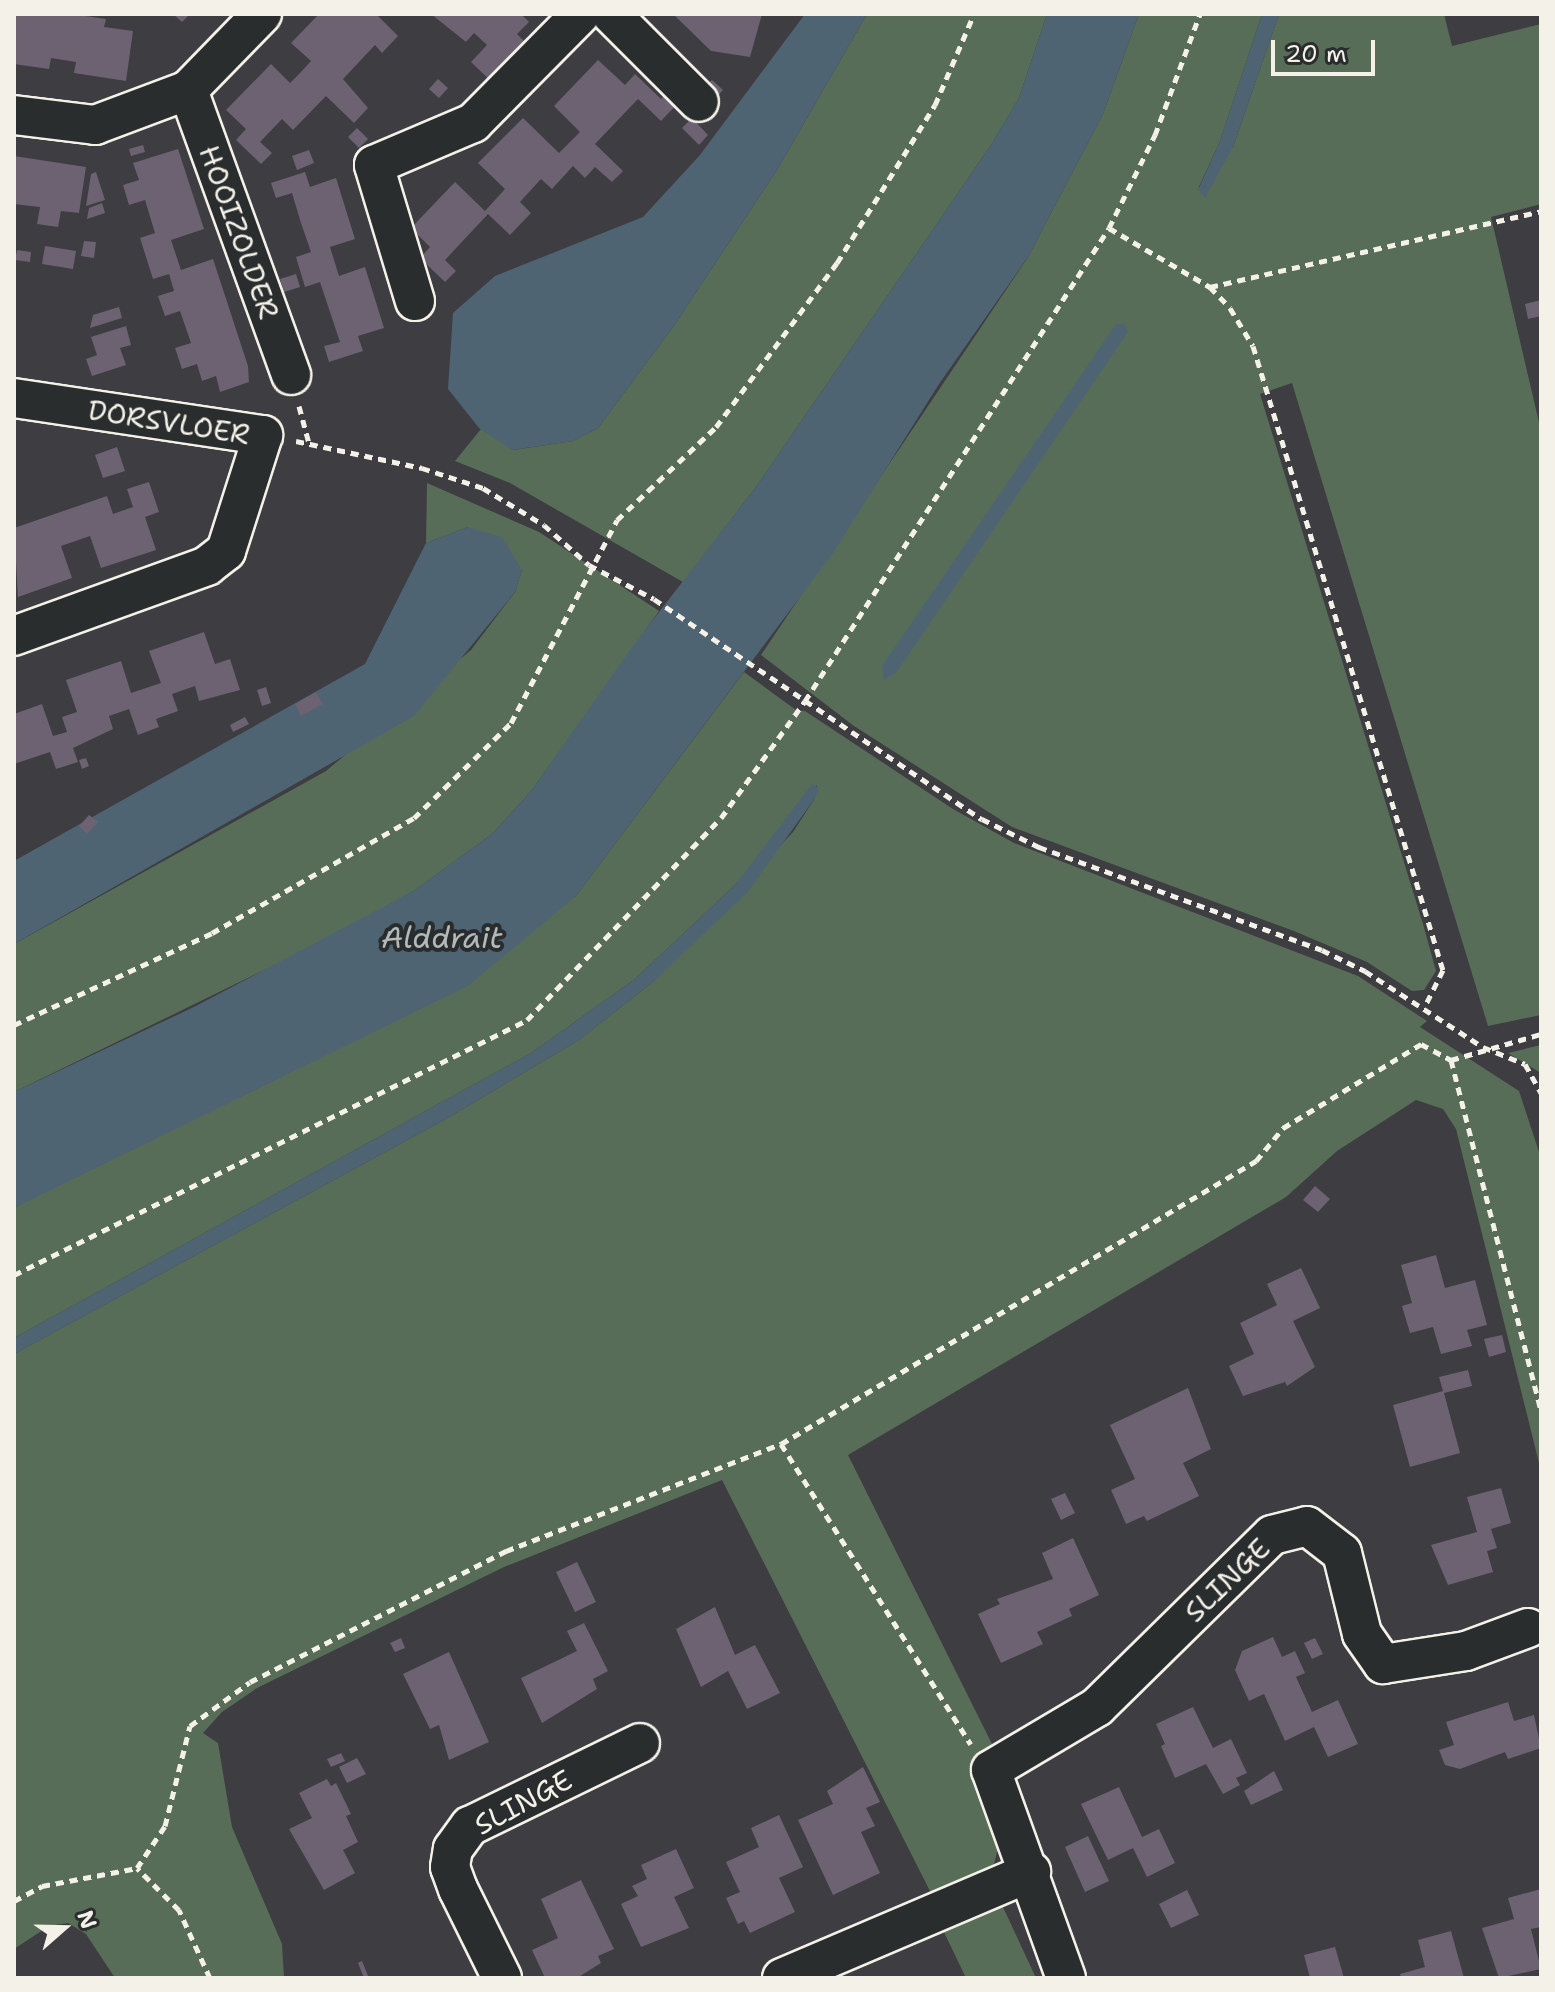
<!DOCTYPE html>
<style>
body{margin:0}
#map{position:relative;width:1555px;height:1992px;overflow:hidden;background:#3e3d42;font-family:"Shantell Sans",sans-serif}
div>[style]{position:absolute}
.green>*{inset:0;background:#576d58}
.water>*{inset:0;background:#4f6473}
.building>*{inset:0;background:#6c6272}
.path>*{height:5px;margin-top:-2.5px;transform-origin:0;background:repeating-linear-gradient(90deg,#f4f1e8 0 8px,transparent 0 14px)}
.roads{filter:drop-shadow(2px 0 #f4f1e8) drop-shadow(-2px 0 #f4f1e8) drop-shadow(0 2px #f4f1e8) drop-shadow(0 -2px #f4f1e8)}
.minor>*{height:38px;margin:-19px;padding:0 19px;transform-origin:19px;border-radius:19px;background:#2a2d2e}
span{translate:-50% -50%;white-space:nowrap;text-align:center;line-height:1.15;-webkit-text-stroke:8px #2a2d2e;paint-order:stroke}
.street-label{font-size:28px;color:#f4f1e8}
.water-label{font-size:30px;color:#b2b9b9;font-style:italic}
.frame{position:absolute;inset:0;border:16px solid #f4f1e8;pointer-events:none}
.north{position:absolute;left:24px;top:1888px;width:80px;height:80px;-webkit-text-stroke:6px #2a2d2e;paint-order:stroke;rotate:70deg;font-size:22px;font-weight:700;line-height:32px;text-align:center;color:#f4f1e8}
.north::after{content:'';display:block;margin:auto;width:28px;height:36px;background:#f4f1e8;clip-path:polygon(50% 0,100% 100%,50% 72%,0 100%)}
.scale{position:absolute;left:1271px;top:40px;width:104px;height:36px;box-sizing:border-box;border:4px solid #f4f1e8;border-top:0;padding-left:10px;font-size:24px;line-height:28px;white-space:nowrap;color:#f4f1e8;-webkit-text-stroke:6px #2a2d2e;paint-order:stroke}
</style>
<div id="map">
<div class="green">
<i style="clip-path:polygon(867px 14px,1047px 14px,1019px 98px,991px 145px,756px 487px,683px 582px,510px 483px,455px 461px,481px 429px,513px 450px,573px 441px,598px 428px,673px 327px,777px 170px)"></i>
<i style="clip-path:polygon(1139px 14px,1262px 14px,1220px 141px,1198px 189px,1233px 147px,1279px 14px,1444px 14px,1452px 46px,1541px 24px,1541px 204px,1491px 217px,1541px 431px,1541px 1015px,1488px 1026px,1292px 383px,1260px 394px,1423px 924px,1436px 971px,1424px 990px,1412px 991px,1367px 962px,1294px 931px,1012px 827px,854px 726px,761px 655px,1028px 257px,1103px 114px)"></i>
<i style="clip-path:polygon(427px 483px,539px 532px,659px 611px,532px 790px,492px 834px,415px 890px,326px 940px,14px 1092px,14px 944px,326px 771px,471px 650px,515px 592px,522px 570px,468px 527px,426px 543px)"></i>
<i style="clip-path:polygon(744px 672px,796px 710px,805px 711px,953px 809px,1014px 843px,1358px 976px,1427px 1021px,1420px 1027px,1519px 1091px,1541px 1158px,1541px 1471px,1456px 1129px,1443px 1109px,1416px 1100px,1337px 1151px,1286px 1197px,848px 1455px,992px 1744px,982px 1761px,999px 1844px,994px 1864px,979px 1875px,933px 1897px,722px 1480px,504px 1567px,257px 1688px,222px 1712px,203px 1733px,218px 1743px,232px 1827px,282px 1944px,284px 1978px,115px 1978px,86px 1934px,68px 1923px,49px 1926px,14px 1949px,14px 1354px,444px 1120px,579px 1040px,654px 981px,793px 832px,815px 798px,817px 785px,735px 885px,635px 979px,531px 1053px,14px 1338px,14px 1208px,575px 897px)"></i>
<i style="clip-path:polygon(1541px 1045px,1541px 1073px,1508px 1053px)"></i>
<i style="clip-path:polygon(1002px 1905px,1036px 1978px,966px 1978px,942px 1928px)"></i>
</div>
<div class="water">
<i style="clip-path:polygon(805px 14px,867px 14px,777px 170px,673px 327px,598px 428px,573px 441px,512px 450px,479px 428px,448px 389px,453px 313px,495px 276px,643px 217px,700px 155px)"></i>
<i style="clip-path:polygon(1047px 14px,1139px 14px,1103px 114px,1028px 257px,939px 384px,833px 553px,575px 897px,468px 986px,14px 1208px,14px 1092px,194px 1007px,415px 890px,492px 834px,532px 790px,632px 647px,756px 487px,991px 145px,1019px 98px)"></i>
<i style="clip-path:polygon(1262px 14px,1279px 14px,1233px 147px,1205px 198px,1198px 190px,1220px 141px)"></i>
<i style="clip-path:polygon(1116px 324px,1125px 324px,1128px 332px,896px 673px,884px 680px,882px 666px)"></i>
<i style="clip-path:polygon(468px 527px,502px 537px,522px 570px,515px 592px,414px 716px,14px 944px,14px 861px,365px 664px,426px 543px)"></i>
<i style="clip-path:polygon(812px 784px,819px 788px,815px 798px,748px 892px,654px 981px,579px 1040px,444px 1120px,14px 1354px,14px 1338px,531px 1053px,635px 979px,735px 885px)"></i>
</div>
<div class="building">
<i style="clip-path:polygon(14px 14px,72px 14px,106px 19px,104px 27px,133px 31px,126px 81px,74px 73px,76px 62px,51px 58px,49px 69px,14px 64px)"></i>
<i style="clip-path:polygon(173px 14px,190px 14px,182px 22px)"></i>
<i style="clip-path:polygon(319px 14px,376px 14px,398px 36px,382px 53px,375px 45px,343px 79px,368px 108px,354px 123px,326px 96px,293px 130px,282px 119px,260px 142px,272px 153px,261px 164px,236px 140px,246px 129px,226px 110px,271px 64px,290px 83px,301px 72px,311px 61px,291px 43px)"></i>
<i style="clip-path:polygon(431px 14px,521px 14px,529px 22px,517px 34px,531px 48px,495px 85px,471px 62px,487px 45px,474px 33px,466px 42px)"></i>
<i style="clip-path:polygon(673px 14px,762px 14px,750px 57px,711px 51px)"></i>
<i style="clip-path:polygon(598px 60px,625px 85px,635px 74px,661px 99px,669px 90px,680px 101px,661px 121px,638px 99px,595px 144px,623px 171px,612px 182px,595px 167px,585px 178px,573px 166px,552px 189px,541px 179px,520px 202px,531px 213px,510px 235px,488px 214px,445px 260px,456px 271px,445px 282px,420px 258px,430px 247px,411px 228px,455px 182px,485px 211px,505px 189px,478px 163px,523px 118px,559px 153px,580px 132px,554px 106px)"></i>
<i style="clip-path:polygon(438px 79px,448px 88px,439px 98px,429px 89px)"></i>
<i style="clip-path:polygon(712px 80px,723px 90px,712px 102px,701px 91px)"></i>
<i style="clip-path:polygon(692px 118px,708px 135px,699px 145px,682px 128px)"></i>
<i style="clip-path:polygon(357px 128px,368px 139px,359px 148px,348px 137px)"></i>
<i style="clip-path:polygon(143px 145px,145px 152px,131px 156px,129px 149px)"></i>
<i style="clip-path:polygon(178px 149px,204px 229px,171px 240px,181px 270px,213px 259px,248px 366px,249px 382px,220px 392px,216px 376px,202px 381px,197px 364px,182px 369px,175px 348px,191px 343px,180px 311px,165px 316px,158px 296px,174px 291px,169px 274px,153px 279px,140px 238px,155px 233px,145px 200px,129px 205px,123px 185px,139px 180px,133px 163px)"></i>
<i style="clip-path:polygon(309px 150px,314px 163px,297px 170px,292px 156px)"></i>
<i style="clip-path:polygon(14px 156px,86px 167px,79px 213px,61px 211px,58px 227px,37px 224px,40px 207px,14px 204px)"></i>
<i style="clip-path:polygon(96px 172px,105px 200px,86px 206px,91px 174px)"></i>
<i style="clip-path:polygon(305px 172px,310px 187px,336px 178px,355px 239px,330px 247px,339px 276px,365px 267px,384px 328px,358px 336px,363px 351px,329px 362px,324px 346px,340px 342px,320px 282px,305px 287px,296px 257px,311px 252px,301px 223px,292px 193px,276px 198px,271px 183px)"></i>
<i style="clip-path:polygon(102px 203px,105px 213px,87px 219px,89px 208px)"></i>
<i style="clip-path:polygon(84px 241px,96px 242px,94px 258px,81px 256px)"></i>
<i style="clip-path:polygon(45px 246px,76px 251px,73px 269px,42px 264px)"></i>
<i style="clip-path:polygon(17px 250px,31px 252px,30px 262px,15px 260px)"></i>
<i style="clip-path:polygon(296px 274px,300px 287px,284px 292px,280px 279px)"></i>
<i style="clip-path:polygon(1541px 300px,1541px 316px,1528px 319px,1525px 304px)"></i>
<i style="clip-path:polygon(119px 307px,122px 318px,90px 328px,93px 315px)"></i>
<i style="clip-path:polygon(126px 326px,131px 345px,120px 348px,126px 365px,92px 376px,86px 359px,97px 355px,91px 337px)"></i>
<i style="clip-path:polygon(117px 447px,125px 471px,103px 478px,95px 455px)"></i>
<i style="clip-path:polygon(149px 482px,159px 512px,145px 517px,156px 550px,101px 568px,90px 536px,61px 546px,72px 578px,18px 597px,14px 528px,107px 496px,113px 514px,133px 507px,127px 489px)"></i>
<i style="clip-path:polygon(204px 632px,215px 664px,230px 659px,240px 690px,199px 701px,195px 686px,172px 694px,178px 711px,156px 719px,159px 727px,138px 735px,129px 709px,109px 716px,113px 729px,73px 748px,78px 762px,56px 769px,50px 752px,14px 764px,14px 714px,42px 704px,53px 736px,67px 732px,62px 717px,77px 712px,66px 680px,121px 661px,131px 693px,161px 683px,149px 651px)"></i>
<i style="clip-path:polygon(266px 687px,271px 703px,262px 706px,257px 690px)"></i>
<i style="clip-path:polygon(316px 692px,323px 704px,301px 716px,295px 704px)"></i>
<i style="clip-path:polygon(245px 717px,249px 724px,233px 732px,230px 725px)"></i>
<i style="clip-path:polygon(86px 758px,89px 766px,82px 769px,79px 760px)"></i>
<i style="clip-path:polygon(89px 815px,98px 822px,87px 834px,79px 826px)"></i>
<i style="clip-path:polygon(1315px 1186px,1330px 1199px,1318px 1212px,1303px 1200px)"></i>
<i style="clip-path:polygon(1436px 1255px,1445px 1288px,1475px 1280px,1487px 1325px,1467px 1330px,1472px 1346px,1441px 1354px,1433px 1327px,1410px 1333px,1402px 1306px,1412px 1303px,1401px 1265px)"></i>
<i style="clip-path:polygon(1301px 1268px,1320px 1308px,1293px 1321px,1315px 1367px,1287px 1386px,1285px 1382px,1243px 1396px,1229px 1366px,1254px 1354px,1240px 1323px,1277px 1305px,1267px 1284px)"></i>
<i style="clip-path:polygon(1502px 1335px,1506px 1352px,1489px 1357px,1484px 1339px)"></i>
<i style="clip-path:polygon(1468px 1370px,1472px 1386px,1444px 1393px,1460px 1453px,1410px 1467px,1393px 1405px,1443px 1391px,1439px 1377px)"></i>
<i style="clip-path:polygon(1188px 1388px,1211px 1449px,1183px 1463px,1199px 1496px,1147px 1521px,1144px 1516px,1126px 1524px,1111px 1490px,1135px 1479px,1110px 1425px)"></i>
<i style="clip-path:polygon(1501px 1488px,1511px 1523px,1491px 1529px,1497px 1548px,1487px 1551px,1493px 1572px,1448px 1585px,1431px 1545px,1477px 1532px,1467px 1497px)"></i>
<i style="clip-path:polygon(1065px 1493px,1075px 1513px,1061px 1520px,1051px 1499px)"></i>
<i style="clip-path:polygon(1073px 1538px,1099px 1595px,1069px 1609px,1072px 1616px,1037px 1632px,1043px 1644px,1001px 1663px,978px 1614px,1000px 1604px,997px 1599px,1053px 1579px,1042px 1553px)"></i>
<i style="clip-path:polygon(577px 1562px,596px 1602px,575px 1612px,556px 1572px)"></i>
<i style="clip-path:polygon(715px 1607px,735px 1655px,755px 1645px,780px 1693px,747px 1709px,728px 1671px,701px 1687px,676px 1629px)"></i>
<i style="clip-path:polygon(584px 1623px,608px 1671px,593px 1679px,597px 1689px,542px 1723px,521px 1678px,577px 1651px,567px 1631px)"></i>
<i style="clip-path:polygon(1273px 1637px,1282px 1657px,1295px 1651px,1305px 1673px,1296px 1677px,1312px 1712px,1338px 1700px,1358px 1744px,1328px 1757px,1314px 1727px,1285px 1741px,1264px 1694px,1249px 1701px,1235px 1670px,1242px 1651px)"></i>
<i style="clip-path:polygon(401px 1638px,405px 1648px,395px 1652px,390px 1643px)"></i>
<i style="clip-path:polygon(1315px 1638px,1323px 1654px,1312px 1659px,1304px 1643px)"></i>
<i style="clip-path:polygon(449px 1652px,489px 1742px,449px 1760px,439px 1725px,430px 1729px,403px 1674px)"></i>
<i style="clip-path:polygon(1508px 1702px,1514px 1721px,1534px 1715px,1541px 1748px,1508px 1759px,1505px 1752px,1460px 1769px,1445px 1765px,1439px 1750px,1454px 1745px,1446px 1722px)"></i>
<i style="clip-path:polygon(1193px 1707px,1213px 1748px,1231px 1739px,1247px 1773px,1236px 1778px,1240px 1785px,1223px 1794px,1206px 1764px,1175px 1778px,1161px 1746px,1165px 1744px,1156px 1724px)"></i>
<i style="clip-path:polygon(341px 1753px,345px 1761px,331px 1767px,327px 1759px)"></i>
<i style="clip-path:polygon(357px 1758px,366px 1774px,347px 1783px,339px 1767px)"></i>
<i style="clip-path:polygon(863px 1767px,880px 1802px,866px 1808px,875px 1826px,861px 1832px,880px 1873px,833px 1895px,798px 1820px,833px 1804px,827px 1791px)"></i>
<i style="clip-path:polygon(1274px 1771px,1283px 1790px,1251px 1805px,1244px 1791px)"></i>
<i style="clip-path:polygon(327px 1779px,331px 1786px,336px 1783px,351px 1814px,346px 1816px,358px 1842px,343px 1850px,355px 1873px,324px 1890px,289px 1829px,312px 1818px,299px 1793px)"></i>
<i style="clip-path:polygon(1119px 1787px,1142px 1837px,1159px 1829px,1175px 1863px,1147px 1877px,1133px 1848px,1108px 1860px,1081px 1804px)"></i>
<i style="clip-path:polygon(779px 1815px,803px 1867px,779px 1878px,795px 1912px,750px 1933px,744px 1921px,738px 1924px,726px 1898px,740px 1892px,726px 1862px,759px 1847px,751px 1828px)"></i>
<i style="clip-path:polygon(1088px 1836px,1109px 1881px,1085px 1892px,1065px 1847px)"></i>
<i style="clip-path:polygon(676px 1849px,694px 1888px,674px 1897px,689px 1928px,641px 1947px,621px 1904px,638px 1896px,632px 1886px,647px 1879px,641px 1865px)"></i>
<i style="clip-path:polygon(581px 1880px,614px 1949px,598px 1956px,601px 1963px,577px 1978px,545px 1978px,532px 1950px,558px 1938px,541px 1899px)"></i>
<i style="clip-path:polygon(1541px 1889px,1541px 1927px,1531px 1929px,1541px 1969px,1499px 1978px,1482px 1928px,1514px 1919px,1508px 1898px)"></i>
<i style="clip-path:polygon(1187px 1890px,1199px 1915px,1171px 1928px,1159px 1904px)"></i>
<i style="clip-path:polygon(1451px 1931px,1464px 1978px,1401px 1978px,1400px 1974px,1425px 1967px,1418px 1940px)"></i>
<i style="clip-path:polygon(1335px 1947px,1344px 1978px,1310px 1978px,1304px 1955px)"></i>
<i style="clip-path:polygon(362px 1961px,369px 1978px,364px 1978px,358px 1963px)"></i>
</div>
<div class="path">
<i style="left:1109px;top:228px;width:117px;rotate:30.3deg"></i>
<i style="left:1210px;top:287px;width:29px;rotate:46deg"></i>
<i style="left:1230px;top:308px;width:44px;rotate:58.8deg"></i>
<i style="left:1253px;top:346px;width:652px;rotate:73.07deg"></i>
<i style="left:1443px;top:970px;width:40px;rotate:116.6deg"></i>
<i style="left:1210px;top:287px;width:340px;rotate:-12.9deg"></i>
<i style="left:299px;top:406px;width:39px;rotate:75deg"></i>
<i style="left:296px;top:441px;width:129px;rotate:12.1deg"></i>
<i style="left:422px;top:468px;width:64px;rotate:18.2deg"></i>
<i style="left:483px;top:488px;width:71px;rotate:31.2deg"></i>
<i style="left:544px;top:525px;width:60px;rotate:41.6deg"></i>
<i style="left:589px;top:565px;width:73px;rotate:27.6deg"></i>
<i style="left:654px;top:599px;width:395px;rotate:33.9deg"></i>
<i style="left:982px;top:819px;width:64px;rotate:26.2deg"></i>
<i style="left:1039px;top:847px;width:301px;rotate:20deg"></i>
<i style="left:1322px;top:950px;width:48px;rotate:26deg"></i>
<i style="left:1365px;top:971px;width:140px;rotate:32.8deg"></i>
<i style="left:1483px;top:1047px;width:45px;rotate:22deg"></i>
<i style="left:1525px;top:1064px;width:33px;rotate:61deg"></i>
<i style="left:14px;top:1025px;width:218px;rotate:-24.9deg"></i>
<i style="left:212px;top:933px;width:232px;rotate:-29.7deg"></i>
<i style="left:414px;top:818px;width:136px;rotate:-44.4deg"></i>
<i style="left:511px;top:723px;width:229px;rotate:-62.4deg"></i>
<i style="left:617px;top:520px;width:136px;rotate:-43.2deg"></i>
<i style="left:716px;top:427px;width:204px;rotate:-53.6deg"></i>
<i style="left:837px;top:263px;width:186px;rotate:-58.2deg"></i>
<i style="left:935px;top:105px;width:99px;rotate:-66.8deg"></i>
<i style="left:1451px;top:1060px;width:361px;rotate:75.6deg"></i>
<i style="left:14px;top:1275px;width:573px;rotate:-26.43deg"></i>
<i style="left:527px;top:1020px;width:280px;rotate:-46.2deg"></i>
<i style="left:721px;top:818px;width:144px;rotate:-54.3deg"></i>
<i style="left:805px;top:701px;width:562px;rotate:-57.27deg"></i>
<i style="left:1109px;top:228px;width:104px;rotate:-63.7deg"></i>
<i style="left:1155px;top:135px;width:129px;rotate:-69.6deg"></i>
<i style="left:781px;top:1444px;width:355px;rotate:57.7deg"></i>
<i style="left:14px;top:1901px;width:32px;rotate:-28deg"></i>
<i style="left:42px;top:1886px;width:97px;rotate:-10.7deg"></i>
<i style="left:210px;top:1978px;width:75px;rotate:-114.5deg"></i>
<i style="left:179px;top:1910px;width:59px;rotate:-135deg"></i>
<i style="left:137px;top:1868px;width:50px;rotate:-56.3deg"></i>
<i style="left:165px;top:1826px;width:103px;rotate:-76deg"></i>
<i style="left:190px;top:1726px;width:74px;rotate:-36.3deg"></i>
<i style="left:250px;top:1682px;width:288px;rotate:-27.1deg"></i>
<i style="left:506px;top:1551px;width:295px;rotate:-21.3deg"></i>
<i style="left:781px;top:1444px;width:553px;rotate:-30.79deg"></i>
<i style="left:1256px;top:1161px;width:43px;rotate:-50.7deg"></i>
<i style="left:1283px;top:1128px;width:162px;rotate:-31.3deg"></i>
<i style="left:1421px;top:1044px;width:34px;rotate:28deg"></i>
<i style="left:1451px;top:1060px;width:94px;rotate:-16.1deg"></i>
</div>
<div class="roads">
<div class="minor">
<i style="left:611px;top:14px;width:124px;rotate:45deg"></i>
<i style="left:188px;top:90px;width:303px;rotate:70.1deg"></i>
<i style="left:14px;top:115px;width:82px;rotate:7deg"></i>
<i style="left:95px;top:125px;width:99px;rotate:-20.6deg"></i>
<i style="left:188px;top:90px;width:106px;rotate:-45.8deg"></i>
<i style="left:415px;top:301px;width:142px;rotate:-106.8deg"></i>
<i style="left:374px;top:165px;width:108px;rotate:-23deg"></i>
<i style="left:473px;top:123px;width:153px;rotate:-45.3deg"></i>
<i style="left:14px;top:398px;width:252px;rotate:8.5deg"></i>
<i style="left:263px;top:435px;width:122px;rotate:107.7deg"></i>
<i style="left:226px;top:551px;width:24px;rotate:142deg"></i>
<i style="left:207px;top:566px;width:205px;rotate:160.1deg"></i>
<i style="left:502px;top:1978px;width:99px;rotate:-116.3deg"></i>
<i style="left:458px;top:1889px;width:23px;rotate:-110deg"></i>
<i style="left:450px;top:1867px;width:18px;rotate:-81deg"></i>
<i style="left:453px;top:1849px;width:29px;rotate:-54deg"></i>
<i style="left:470px;top:1826px;width:189px;rotate:-26deg"></i>
<i style="left:782px;top:1978px;width:271px;rotate:-23.1deg"></i>
<i style="left:1066px;top:1978px;width:221px;rotate:-109.8deg"></i>
<i style="left:991px;top:1770px;width:123px;rotate:-30.7deg"></i>
<i style="left:1097px;top:1707px;width:245px;rotate:-44.5deg"></i>
<i style="left:1272px;top:1535px;width:36px;rotate:-14deg"></i>
<i style="left:1307px;top:1526px;width:44px;rotate:37.6deg"></i>
<i style="left:1342px;top:1553px;width:83px;rotate:76.1deg"></i>
<i style="left:1362px;top:1634px;width:37px;rotate:55deg"></i>
<i style="left:1383px;top:1664px;width:84px;rotate:-8.9deg"></i>
<i style="left:1466px;top:1651px;width:66px;rotate:-20.4deg"></i>
</div>
</div>
<div class="street-label">
<span style="left:239px;top:232px;rotate:70deg">HOOIZOLDER</span>
<span style="left:169px;top:422px;rotate:9deg">DORSVLOER</span>
<span style="left:1227px;top:1580px;rotate:-44deg">SLINGE</span>
<span style="left:523px;top:1802px;rotate:-28deg">SLINGE</span>
</div>
<div class="water-label">
<span style="left:442px;top:938px">Alddrait</span>
</div>
<div class="frame"></div>
<div class="north">N</div>
<div class="scale">20 m</div>
</div>
